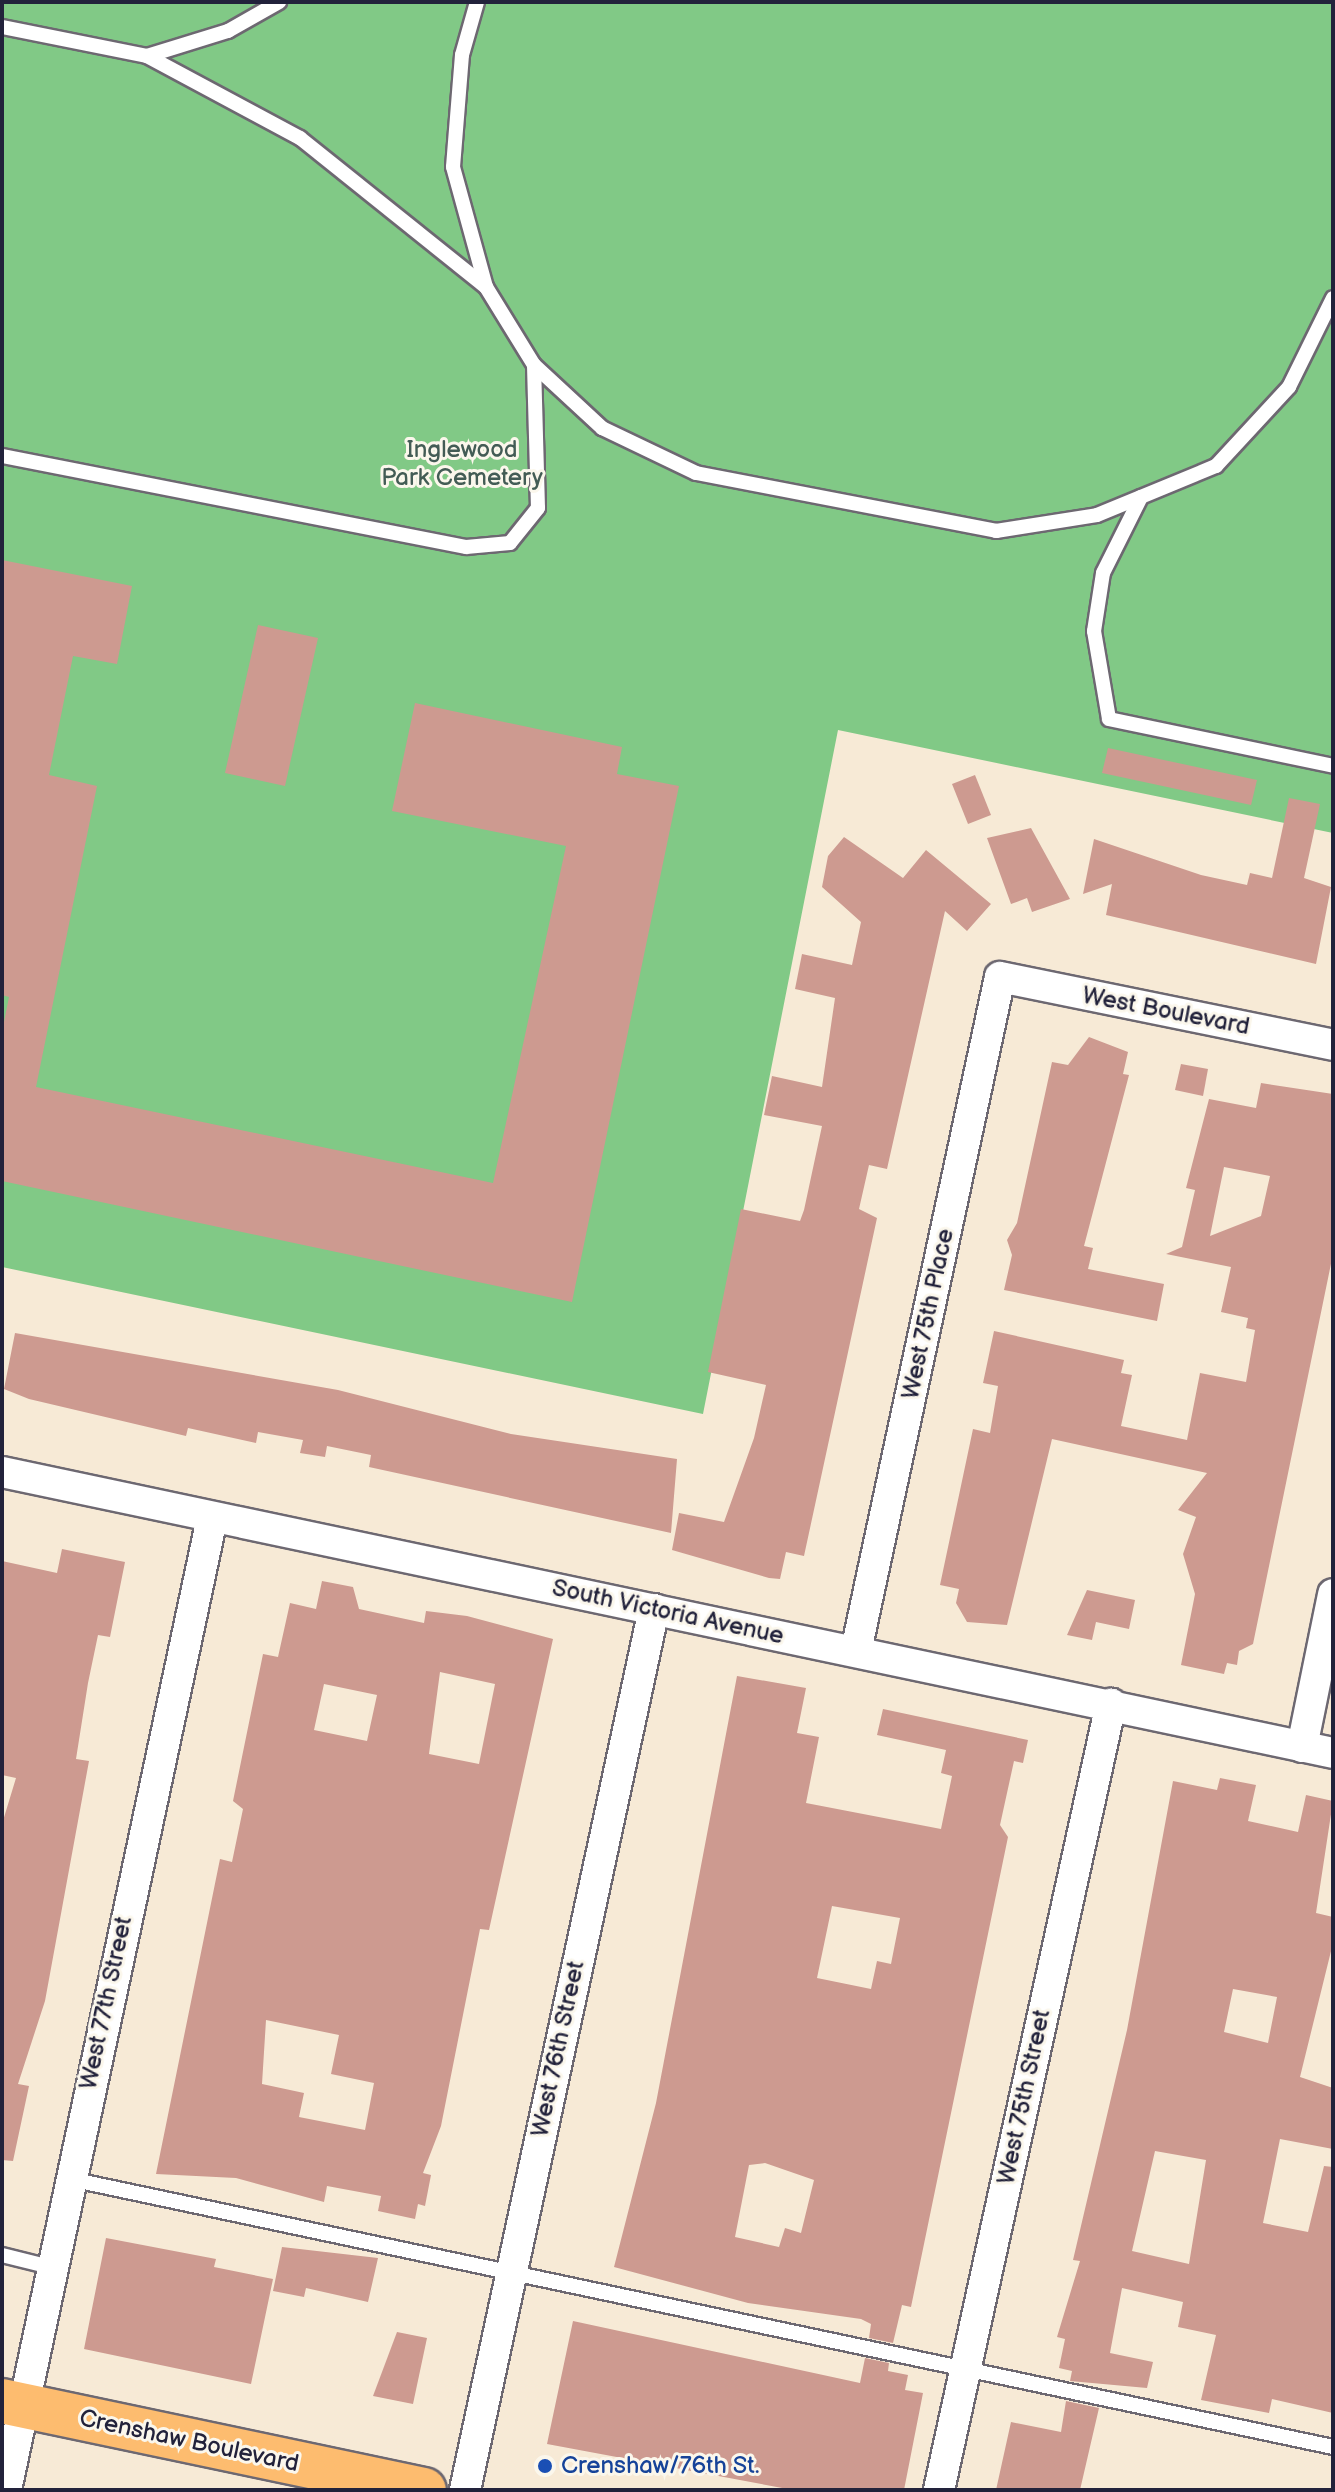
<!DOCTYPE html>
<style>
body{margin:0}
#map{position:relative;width:1335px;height:2492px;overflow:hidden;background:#f7ead6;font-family:"Balsamiq Sans",sans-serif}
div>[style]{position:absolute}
.green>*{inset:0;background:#81c986}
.building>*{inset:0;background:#cd9a90}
.roads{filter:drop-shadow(2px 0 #6d6871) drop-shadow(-2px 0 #6d6871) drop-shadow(0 2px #6d6871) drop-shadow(0 -2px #6d6871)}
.lane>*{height:14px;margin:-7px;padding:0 7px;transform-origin:7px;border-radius:7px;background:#fff}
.street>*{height:30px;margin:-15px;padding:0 15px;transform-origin:15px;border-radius:15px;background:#fff}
.primary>*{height:44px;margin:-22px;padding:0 22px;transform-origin:22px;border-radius:22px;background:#fdbc6f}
.dots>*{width:22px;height:22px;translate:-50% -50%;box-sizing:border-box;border:4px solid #fbf7ec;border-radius:50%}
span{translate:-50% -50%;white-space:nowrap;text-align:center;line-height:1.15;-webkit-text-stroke:6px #fbf7ec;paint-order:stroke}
.park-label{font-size:24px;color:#435c55}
.street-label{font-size:24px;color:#22223b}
.transit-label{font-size:24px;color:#164399}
.left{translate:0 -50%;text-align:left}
.frame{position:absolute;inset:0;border:4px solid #22223b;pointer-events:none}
</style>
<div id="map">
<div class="green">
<i style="clip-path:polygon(2px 2px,1333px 2px,1333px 833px,838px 730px,703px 1414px,2px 1267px)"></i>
</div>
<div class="building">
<i style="clip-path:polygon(2px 560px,132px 586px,117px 664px,73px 656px,49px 775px,97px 786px,36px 1087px,493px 1183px,566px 846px,392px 811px,415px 703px,622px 747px,617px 774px,679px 786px,572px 1302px,2px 1181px,2px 1032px,9px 997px,2px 995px)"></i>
<i style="clip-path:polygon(258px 625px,318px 638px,285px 786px,225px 773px)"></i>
<i style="clip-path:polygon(1108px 748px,1257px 780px,1251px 805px,1102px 773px)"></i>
<i style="clip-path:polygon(975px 775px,991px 815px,968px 824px,952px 784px)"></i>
<i style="clip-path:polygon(1289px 798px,1320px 804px,1304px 878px,1331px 887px,1316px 964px,1106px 915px,1112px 884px,1083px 894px,1094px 839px,1201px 875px,1247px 885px,1250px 873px,1272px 878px)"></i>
<i style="clip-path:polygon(1031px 828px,1070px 899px,1032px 912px,1027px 898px,1011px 904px,987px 838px)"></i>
<i style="clip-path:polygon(844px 837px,903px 878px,926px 850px,991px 904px,967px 931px,945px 911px,887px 1169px,869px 1165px,859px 1209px,877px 1218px,804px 1556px,786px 1552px,780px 1579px,769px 1578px,672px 1550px,679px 1513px,724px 1522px,754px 1438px,766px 1385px,708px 1372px,741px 1209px,800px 1221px,804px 1210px,822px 1126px,764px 1115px,772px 1076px,822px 1087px,835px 998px,795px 989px,802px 954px,852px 965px,861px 922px,822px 887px,828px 856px)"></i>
<i style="clip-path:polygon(1089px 1037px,1128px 1052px,1123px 1074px,1129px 1075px,1084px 1246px,1093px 1248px,1088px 1269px,1164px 1284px,1157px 1321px,1004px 1290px,1012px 1255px,1007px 1240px,1017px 1223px,1052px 1062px,1068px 1065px)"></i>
<i style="clip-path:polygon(1181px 1064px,1208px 1069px,1203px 1096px,1175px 1090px)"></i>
<i style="clip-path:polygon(evenodd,1261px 1083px,1333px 1094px,1333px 1254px,1253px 1644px,1239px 1651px,1237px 1665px,1227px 1663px,1224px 1674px,1181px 1665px,1195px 1594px,1183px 1554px,1196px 1517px,1178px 1510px,1207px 1473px,1052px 1439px,1007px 1625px,967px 1622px,956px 1603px,959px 1589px,940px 1585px,973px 1429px,990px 1433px,998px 1386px,983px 1383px,994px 1331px,1124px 1360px,1121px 1373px,1132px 1375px,1121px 1426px,1187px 1440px,1200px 1373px,1246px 1382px,1255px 1330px,1246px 1328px,1248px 1318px,1221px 1312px,1231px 1267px,1166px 1254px,1182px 1247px,1195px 1190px,1186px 1188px,1209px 1099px,1256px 1108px,1261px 1083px,1224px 1167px,1270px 1176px,1261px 1216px,1210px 1236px,1224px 1167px)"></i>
<i style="clip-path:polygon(15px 1333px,338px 1390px,511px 1434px,677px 1459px,671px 1533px,369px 1467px,371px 1455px,327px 1446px,325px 1457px,300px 1453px,303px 1440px,258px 1432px,256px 1443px,188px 1428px,186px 1436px,29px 1399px,4px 1389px)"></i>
<i style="clip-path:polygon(62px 1549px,125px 1562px,110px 1637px,98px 1635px,88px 1683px,76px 1759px,89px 1761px,45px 2001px,18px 2084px,29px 2086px,13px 2161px,2px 2160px,2px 1824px,16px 1778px,2px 1775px,2px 1561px,57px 1573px)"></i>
<i style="clip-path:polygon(evenodd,322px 1581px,353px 1587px,359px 1609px,424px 1623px,426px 1611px,467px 1616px,553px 1639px,489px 1930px,480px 1929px,441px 2126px,423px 2173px,431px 2175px,425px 2206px,418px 2204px,415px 2219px,378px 2211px,381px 2196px,327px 2186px,324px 2202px,236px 2178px,156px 2174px,220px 1859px,232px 1862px,243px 1809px,233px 1801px,263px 1654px,278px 1657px,290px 1603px,316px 1609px,322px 1581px,440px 1672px,495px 1684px,479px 1764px,429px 1754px,440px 1672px,322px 1581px,324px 1684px,377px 1695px,367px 1741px,314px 1730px,324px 1684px,322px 1581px,266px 2020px,339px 2035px,331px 2074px,374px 2083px,365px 2130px,299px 2117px,304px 2093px,262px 2084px,266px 2020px)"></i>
<i style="clip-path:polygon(1087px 1590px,1135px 1600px,1129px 1629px,1096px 1622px,1092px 1640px,1067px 1635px)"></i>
<i style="clip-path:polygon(evenodd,737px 1676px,806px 1688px,797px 1733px,819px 1737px,806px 1803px,941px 1829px,952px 1776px,941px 1773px,946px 1750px,877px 1735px,883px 1709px,1028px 1740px,1023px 1763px,1014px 1761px,1000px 1825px,1008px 1837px,911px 2307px,902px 2305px,893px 2343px,869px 2338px,871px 2324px,861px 2319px,748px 2303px,614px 2267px,656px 2103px,737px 1676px,832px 1906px,900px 1918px,891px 1964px,877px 1961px,871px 1989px,817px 1978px,832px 1906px,737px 1676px,765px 2163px,814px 2180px,801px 2233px,785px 2228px,779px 2247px,735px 2237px,749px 2165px,765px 2163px)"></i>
<i style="clip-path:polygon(evenodd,1220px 1778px,1256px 1785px,1248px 1821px,1298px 1832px,1306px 1795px,1333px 1801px,1316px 1913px,1333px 1917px,1333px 1943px,1300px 2077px,1333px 2088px,1333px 2149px,1280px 2139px,1263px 2223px,1308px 2232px,1324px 2166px,1333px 2167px,1333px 2413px,1272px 2399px,1269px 2413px,1201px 2400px,1216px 2335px,1178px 2327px,1183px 2302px,1122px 2288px,1110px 2353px,1153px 2362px,1147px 2388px,1070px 2381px,1072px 2371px,1059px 2368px,1065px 2339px,1057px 2337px,1080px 2261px,1073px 2260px,1127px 2030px,1173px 1781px,1217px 1790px,1220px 1778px,1233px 1989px,1277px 1997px,1268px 2043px,1224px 2032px,1233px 1989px,1220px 1778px,1155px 2151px,1206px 2160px,1189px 2264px,1132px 2251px,1155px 2151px)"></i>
<i style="clip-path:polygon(106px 2238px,216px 2259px,214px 2267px,273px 2279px,251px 2384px,84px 2349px)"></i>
<i style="clip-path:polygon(282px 2247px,378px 2258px,368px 2302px,306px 2288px,304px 2297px,273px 2291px)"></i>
<i style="clip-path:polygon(573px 2321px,860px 2383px,865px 2358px,889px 2363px,888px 2371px,908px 2375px,905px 2390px,923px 2393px,904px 2490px,793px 2490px,547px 2444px)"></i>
<i style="clip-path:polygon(397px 2332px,427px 2338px,413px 2404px,373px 2396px)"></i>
<i style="clip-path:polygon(1066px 2401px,1099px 2408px,1080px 2490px,996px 2490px,1011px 2422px,1061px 2432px)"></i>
</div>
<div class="roads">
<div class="lane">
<i style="left:477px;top:2px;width:55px;rotate:105.8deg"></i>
<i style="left:462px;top:55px;width:112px;rotate:94.6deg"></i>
<i style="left:453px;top:167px;width:124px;rotate:74.6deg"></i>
<i style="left:2px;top:27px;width:148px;rotate:11.3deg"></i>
<i style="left:147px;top:56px;width:174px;rotate:28.2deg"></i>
<i style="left:300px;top:138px;width:238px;rotate:38.7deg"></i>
<i style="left:486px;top:287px;width:92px;rotate:58.4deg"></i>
<i style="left:534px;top:365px;width:143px;rotate:88.4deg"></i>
<i style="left:538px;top:508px;width:45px;rotate:128.7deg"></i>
<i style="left:510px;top:543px;width:44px;rotate:174.8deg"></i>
<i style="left:466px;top:547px;width:473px;rotate:-168.9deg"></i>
<i style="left:147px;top:56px;width:85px;rotate:-17.2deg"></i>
<i style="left:228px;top:31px;width:59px;rotate:-29.6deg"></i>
<i style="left:534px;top:365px;width:93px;rotate:42.8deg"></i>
<i style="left:602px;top:428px;width:104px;rotate:25.6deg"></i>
<i style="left:696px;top:473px;width:306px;rotate:10.9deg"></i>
<i style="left:996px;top:531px;width:102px;rotate:-9deg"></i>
<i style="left:1097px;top:515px;width:129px;rotate:-22.4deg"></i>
<i style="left:1216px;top:466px;width:108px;rotate:-47.3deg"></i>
<i style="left:1289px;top:387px;width:99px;rotate:-63.7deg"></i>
<i style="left:1141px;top:497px;width:85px;rotate:116.6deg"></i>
<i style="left:1103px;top:573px;width:59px;rotate:98.8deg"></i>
<i style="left:1094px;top:631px;width:89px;rotate:80.3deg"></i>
<i style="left:1109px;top:719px;width:229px;rotate:11.8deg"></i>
<i style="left:70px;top:2179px;width:1291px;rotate:11.98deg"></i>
<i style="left:2px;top:2255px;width:49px;rotate:14deg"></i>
</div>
<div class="street">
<i style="left:2px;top:1472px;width:1360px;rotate:11.92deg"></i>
<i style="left:856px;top:1651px;width:689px;rotate:-77.94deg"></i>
<i style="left:1000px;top:977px;width:340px;rotate:11.5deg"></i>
<i style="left:1302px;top:1747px;width:156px;rotate:-78.5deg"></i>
<i style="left:6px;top:2490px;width:994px;rotate:-78.03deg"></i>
<i style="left:465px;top:2490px;width:901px;rotate:-77.89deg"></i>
<i style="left:939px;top:2490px;width:805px;rotate:-77.66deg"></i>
</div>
<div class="primary">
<i style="left:2px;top:2401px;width:431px;rotate:11.9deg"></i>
</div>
</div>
<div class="dots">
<i style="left:545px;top:2466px;background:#1a4fb4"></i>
</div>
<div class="park-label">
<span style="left:462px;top:464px">Inglewood<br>Park Cemetery</span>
</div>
<div class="street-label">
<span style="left:1166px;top:1011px;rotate:11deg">West Boulevard</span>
<span style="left:928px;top:1314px;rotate:-78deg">West 75th Place</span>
<span style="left:668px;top:1612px;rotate:12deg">South Victoria Avenue</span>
<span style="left:106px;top:2003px;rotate:-78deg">West 77th Street</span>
<span style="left:558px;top:2049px;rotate:-78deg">West 76th Street</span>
<span style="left:1024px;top:2097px;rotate:-78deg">West 75th Street</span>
<span style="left:189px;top:2441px;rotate:12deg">Crenshaw Boulevard</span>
</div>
<div class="transit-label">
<span class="left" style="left:561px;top:2466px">Crenshaw/76th St.</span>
</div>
<div class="frame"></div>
</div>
